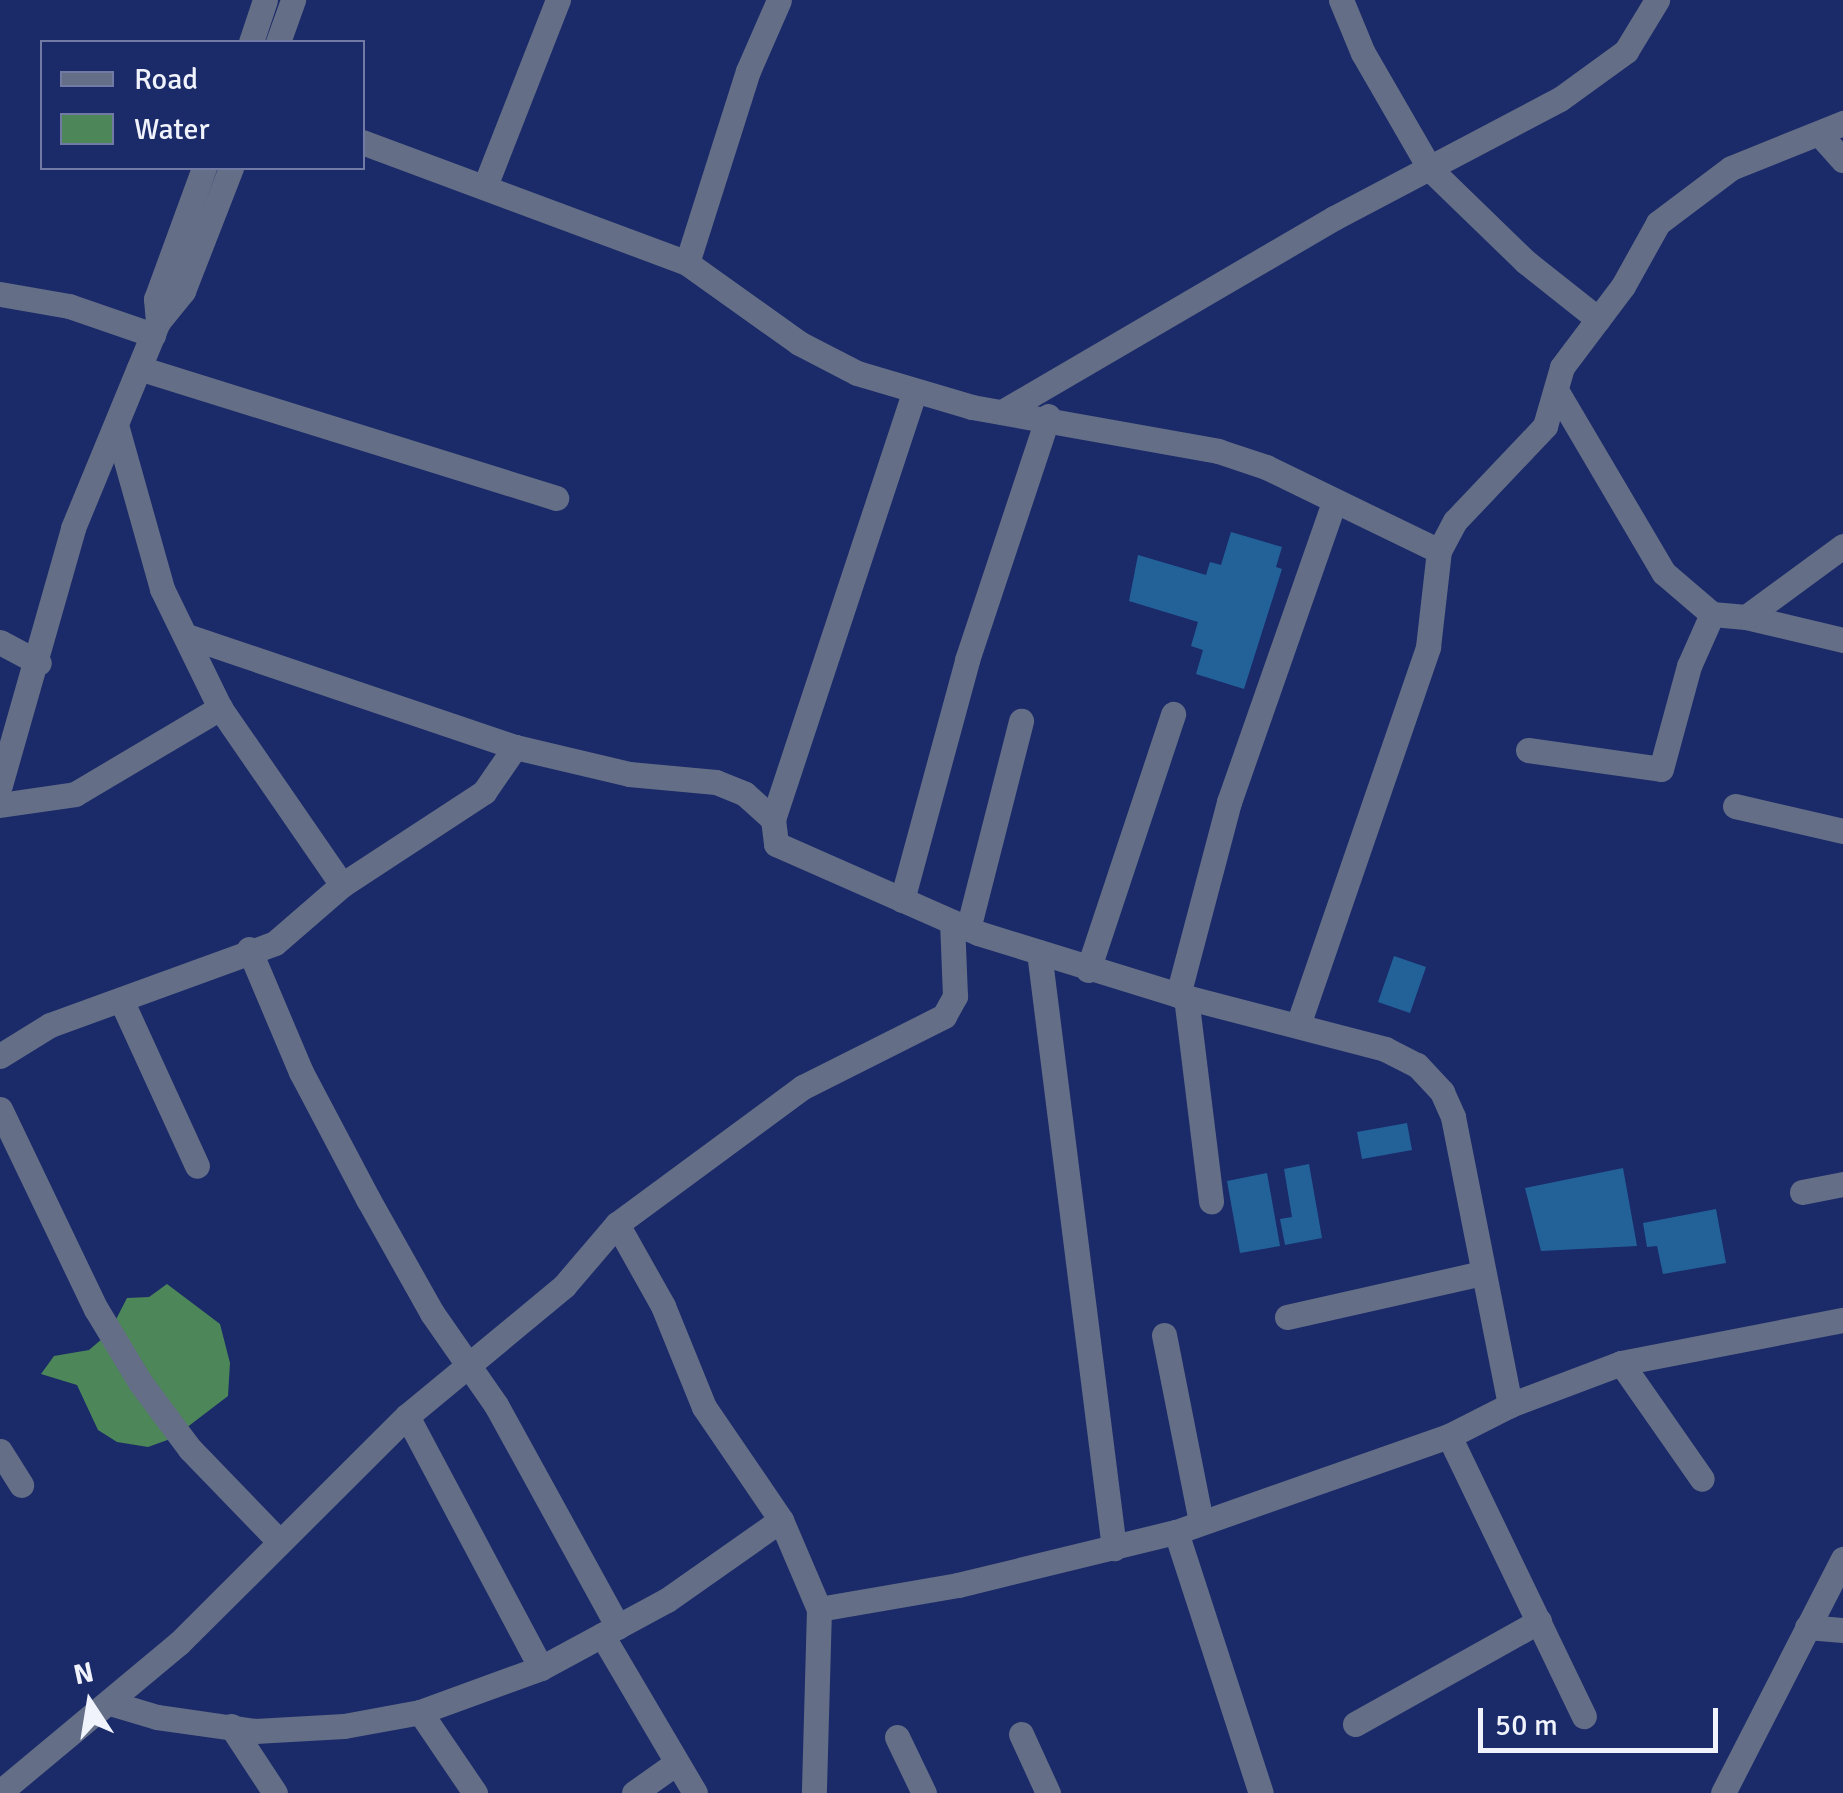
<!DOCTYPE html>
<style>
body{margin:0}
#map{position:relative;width:1843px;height:1793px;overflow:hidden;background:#1b2a68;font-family:Signika,sans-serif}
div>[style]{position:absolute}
.water>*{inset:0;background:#4d8658}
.building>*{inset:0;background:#236299}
.minor>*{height:25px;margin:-12.5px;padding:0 12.5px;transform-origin:12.5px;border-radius:12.5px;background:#646e87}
span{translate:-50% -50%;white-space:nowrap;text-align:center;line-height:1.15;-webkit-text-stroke:10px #1b2a68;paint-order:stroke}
.legend{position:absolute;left:40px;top:40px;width:325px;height:130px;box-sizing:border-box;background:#1b2a68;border:2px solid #707aa3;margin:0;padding:12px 18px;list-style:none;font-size:30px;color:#f0f3fb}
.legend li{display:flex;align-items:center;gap:20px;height:50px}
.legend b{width:50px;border:2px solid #707aa3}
.north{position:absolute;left:40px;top:1653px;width:100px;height:100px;-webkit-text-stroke:8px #1b2a68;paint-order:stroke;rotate:348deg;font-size:28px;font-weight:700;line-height:40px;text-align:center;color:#f0f3fb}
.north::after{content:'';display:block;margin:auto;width:35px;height:45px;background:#f0f3fb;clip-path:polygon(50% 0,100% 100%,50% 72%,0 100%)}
.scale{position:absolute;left:1478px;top:1708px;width:240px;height:45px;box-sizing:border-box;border:5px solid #f0f3fb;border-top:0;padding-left:12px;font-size:30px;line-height:35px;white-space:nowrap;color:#f0f3fb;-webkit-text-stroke:8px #1b2a68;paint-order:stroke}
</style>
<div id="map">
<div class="water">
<i style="clip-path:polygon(167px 1284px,220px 1324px,230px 1363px,228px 1396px,173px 1438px,148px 1447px,117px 1442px,98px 1430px,77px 1385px,41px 1374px,54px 1356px,89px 1350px,109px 1333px,127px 1298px,149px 1297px)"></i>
</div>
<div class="building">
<i style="clip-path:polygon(1231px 532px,1282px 547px,1276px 567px,1282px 569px,1244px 689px,1196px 674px,1203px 650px,1191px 646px,1198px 622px,1129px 601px,1138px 555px,1206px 575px,1210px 562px,1221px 565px)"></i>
<i style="clip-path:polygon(1394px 956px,1426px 967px,1410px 1013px,1378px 1002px)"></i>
<i style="clip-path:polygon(1407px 1123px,1412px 1150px,1362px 1159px,1357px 1132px)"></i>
<i style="clip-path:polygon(1309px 1164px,1322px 1238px,1285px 1245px,1280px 1219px,1292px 1217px,1284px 1169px)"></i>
<i style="clip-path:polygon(1623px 1168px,1637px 1246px,1541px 1251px,1525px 1188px)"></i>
<i style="clip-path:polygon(1267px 1173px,1280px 1246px,1240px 1253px,1227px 1181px)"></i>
<i style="clip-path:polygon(1716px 1209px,1726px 1263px,1663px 1274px,1657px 1246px,1647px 1247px,1643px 1223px)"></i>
</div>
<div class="minor">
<i style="left:1341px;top:0;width:57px;rotate:67.5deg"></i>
<i style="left:1363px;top:53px;width:134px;rotate:60deg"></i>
<i style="left:1430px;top:169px;width:134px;rotate:44.1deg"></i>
<i style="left:1526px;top:262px;width:92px;rotate:38.4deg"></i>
<i style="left:251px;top:42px;width:44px;rotate:-71.6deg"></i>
<i style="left:278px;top:42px;width:45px;rotate:-70.3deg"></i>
<i style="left:1822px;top:137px;width:31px;rotate:48deg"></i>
<i style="left:362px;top:142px;width:347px;rotate:20.4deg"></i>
<i style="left:687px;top:263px;width:138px;rotate:35.5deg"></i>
<i style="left:799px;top:343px;width:65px;rotate:27.3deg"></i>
<i style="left:857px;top:373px;width:120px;rotate:16.5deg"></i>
<i style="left:972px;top:407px;width:250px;rotate:10.1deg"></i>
<i style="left:1218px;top:451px;width:51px;rotate:18.4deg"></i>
<i style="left:1266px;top:467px;width:192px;rotate:25.9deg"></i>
<i style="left:485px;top:186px;width:200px;rotate:-68.6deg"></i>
<i style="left:687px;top:263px;width:201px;rotate:-72.4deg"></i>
<i style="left:748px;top:71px;width:77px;rotate:-66.4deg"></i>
<i style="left:0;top:294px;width:70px;rotate:9.9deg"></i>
<i style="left:69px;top:306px;width:89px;rotate:19deg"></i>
<i style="left:158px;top:322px;width:23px;rotate:-95deg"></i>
<i style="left:156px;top:299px;width:140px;rotate:-69.9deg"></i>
<i style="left:139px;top:368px;width:437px;rotate:17.3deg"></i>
<i style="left:1556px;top:390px;width:212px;rotate:59.5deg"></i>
<i style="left:1664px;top:573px;width:63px;rotate:40.5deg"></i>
<i style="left:914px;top:393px;width:449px;rotate:108.3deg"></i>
<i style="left:773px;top:819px;width:25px;rotate:83deg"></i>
<i style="left:776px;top:844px;width:221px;rotate:23.8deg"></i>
<i style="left:978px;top:933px;width:209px;rotate:17.2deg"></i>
<i style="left:1178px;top:995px;width:214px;rotate:14.6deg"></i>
<i style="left:1385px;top:1049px;width:36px;rotate:27deg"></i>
<i style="left:1417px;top:1065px;width:37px;rotate:47deg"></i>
<i style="left:1442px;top:1092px;width:27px;rotate:66deg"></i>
<i style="left:1453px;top:1117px;width:294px;rotate:78.8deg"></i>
<i style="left:1002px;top:412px;width:385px;rotate:-30.3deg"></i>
<i style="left:1334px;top:218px;width:255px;rotate:-27.8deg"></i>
<i style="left:1560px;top:99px;width:82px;rotate:-36deg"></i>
<i style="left:1626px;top:51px;width:60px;rotate:-58.7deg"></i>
<i style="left:116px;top:425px;width:170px;rotate:74.3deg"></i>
<i style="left:162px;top:589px;width:132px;rotate:64deg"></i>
<i style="left:220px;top:708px;width:215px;rotate:55.4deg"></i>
<i style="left:1746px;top:617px;width:100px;rotate:13.3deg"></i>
<i style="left:190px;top:637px;width:343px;rotate:18.7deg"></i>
<i style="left:515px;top:747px;width:117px;rotate:13.3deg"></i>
<i style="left:629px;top:774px;width:87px;rotate:5.3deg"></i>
<i style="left:716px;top:782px;width:31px;rotate:22deg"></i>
<i style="left:745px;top:794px;width:38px;rotate:42deg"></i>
<i style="left:0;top:642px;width:44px;rotate:28.3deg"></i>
<i style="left:1528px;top:750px;width:134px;rotate:8.1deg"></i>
<i style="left:1661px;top:769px;width:107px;rotate:-74.8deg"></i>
<i style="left:1689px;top:666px;width:57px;rotate:-66.1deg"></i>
<i style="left:1712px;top:614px;width:34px;rotate:5deg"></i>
<i style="left:1746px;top:617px;width:120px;rotate:-36.2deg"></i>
<i style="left:0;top:785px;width:267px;rotate:-74.1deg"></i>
<i style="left:73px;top:528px;width:223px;rotate:-67.6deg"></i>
<i style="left:158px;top:322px;width:40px;rotate:-51deg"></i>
<i style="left:183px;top:291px;width:132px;rotate:-68.7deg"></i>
<i style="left:0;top:805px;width:76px;rotate:-8.3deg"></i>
<i style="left:75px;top:794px;width:169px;rotate:-30.7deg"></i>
<i style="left:1735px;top:806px;width:111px;rotate:13deg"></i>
<i style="left:902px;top:900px;width:249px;rotate:-74.8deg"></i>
<i style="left:967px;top:660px;width:257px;rotate:-71.6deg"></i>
<i style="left:968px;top:929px;width:215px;rotate:-75.7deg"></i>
<i style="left:249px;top:949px;width:134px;rotate:67.1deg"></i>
<i style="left:301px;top:1072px;width:144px;rotate:62.2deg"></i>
<i style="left:368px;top:1199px;width:131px;rotate:60.7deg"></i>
<i style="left:432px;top:1313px;width:112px;rotate:55.2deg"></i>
<i style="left:496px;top:1405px;width:253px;rotate:61.2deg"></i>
<i style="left:1039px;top:952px;width:601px;rotate:82.83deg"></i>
<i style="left:1088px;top:970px;width:270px;rotate:-71.6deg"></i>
<i style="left:1178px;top:995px;width:200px;rotate:-75.2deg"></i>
<i style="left:1229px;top:802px;width:315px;rotate:-70.7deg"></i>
<i style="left:1186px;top:997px;width:206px;rotate:83deg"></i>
<i style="left:122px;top:1002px;width:180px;rotate:65.4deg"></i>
<i style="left:1298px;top:1025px;width:400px;rotate:-71deg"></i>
<i style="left:1428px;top:647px;width:97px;rotate:-83.5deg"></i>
<i style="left:1439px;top:551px;width:34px;rotate:-62deg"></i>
<i style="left:1455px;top:521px;width:131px;rotate:-46.5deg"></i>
<i style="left:1545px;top:426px;width:61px;rotate:-73.9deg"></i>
<i style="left:1562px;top:367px;width:101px;rotate:-53deg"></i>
<i style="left:1623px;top:286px;width:72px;rotate:-60.9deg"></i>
<i style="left:1658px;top:223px;width:91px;rotate:-37deg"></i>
<i style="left:1731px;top:168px;width:121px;rotate:-21.9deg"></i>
<i style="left:0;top:1056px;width:59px;rotate:-31.8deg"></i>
<i style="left:50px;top:1025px;width:239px;rotate:-20deg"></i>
<i style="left:275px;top:943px;width:89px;rotate:-40.9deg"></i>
<i style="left:342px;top:885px;width:170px;rotate:-33.2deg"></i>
<i style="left:484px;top:792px;width:55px;rotate:-55.4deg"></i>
<i style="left:0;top:1109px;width:222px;rotate:64.4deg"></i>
<i style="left:96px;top:1309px;width:85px;rotate:58.9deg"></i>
<i style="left:140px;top:1382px;width:84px;rotate:53.3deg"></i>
<i style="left:190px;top:1449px;width:127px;rotate:46deg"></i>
<i style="left:1802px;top:1192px;width:42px;rotate:-11deg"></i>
<i style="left:617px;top:1224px;width:94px;rotate:60.7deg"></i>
<i style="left:663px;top:1306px;width:109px;rotate:67.9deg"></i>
<i style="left:704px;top:1407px;width:137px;rotate:55.7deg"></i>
<i style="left:781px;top:1520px;width:97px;rotate:66.9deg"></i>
<i style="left:819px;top:1609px;width:184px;rotate:91.6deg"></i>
<i style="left:1287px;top:1317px;width:200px;rotate:-12.7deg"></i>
<i style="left:1164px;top:1335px;width:191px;rotate:78.8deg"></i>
<i style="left:1621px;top:1363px;width:141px;rotate:55.1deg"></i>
<i style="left:407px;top:1416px;width:285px;rotate:62deg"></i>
<i style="left:1449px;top:1436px;width:311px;rotate:64.3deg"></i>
<i style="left:0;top:1451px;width:40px;rotate:58deg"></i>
<i style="left:1176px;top:1532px;width:274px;rotate:72deg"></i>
<i style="left:819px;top:1609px;width:141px;rotate:-9.8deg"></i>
<i style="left:958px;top:1585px;width:224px;rotate:-13.7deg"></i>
<i style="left:1176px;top:1532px;width:289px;rotate:-19.4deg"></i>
<i style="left:1449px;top:1436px;width:68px;rotate:-26.9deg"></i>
<i style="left:1510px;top:1405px;width:119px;rotate:-20.7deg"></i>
<i style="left:1621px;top:1363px;width:226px;rotate:-11deg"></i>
<i style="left:1807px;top:1627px;width:36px;rotate:5deg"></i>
<i style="left:602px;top:1635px;width:183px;rotate:59.5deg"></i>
<i style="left:110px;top:1703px;width:49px;rotate:16.6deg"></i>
<i style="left:157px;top:1717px;width:99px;rotate:8.1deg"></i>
<i style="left:255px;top:1731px;width:89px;rotate:-3.2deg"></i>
<i style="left:344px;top:1726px;width:77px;rotate:-10.4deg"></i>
<i style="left:420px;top:1712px;width:129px;rotate:-20deg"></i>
<i style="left:541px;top:1668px;width:143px;rotate:-28.4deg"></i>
<i style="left:667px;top:1600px;width:139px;rotate:-35.1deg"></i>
<i style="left:420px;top:1712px;width:98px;rotate:55.8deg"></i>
<i style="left:1355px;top:1724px;width:211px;rotate:-29.2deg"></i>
<i style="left:231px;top:1726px;width:80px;rotate:56.7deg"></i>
<i style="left:1021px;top:1734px;width:65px;rotate:65.4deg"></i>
<i style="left:897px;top:1737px;width:62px;rotate:64.3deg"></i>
<i style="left:0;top:1792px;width:233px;rotate:-39.8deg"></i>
<i style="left:179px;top:1643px;width:322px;rotate:-44.9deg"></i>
<i style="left:407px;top:1416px;width:204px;rotate:-39.6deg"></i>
<i style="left:564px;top:1286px;width:82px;rotate:-49.5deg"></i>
<i style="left:617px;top:1224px;width:231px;rotate:-36.4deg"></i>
<i style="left:803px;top:1087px;width:158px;rotate:-26.7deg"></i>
<i style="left:944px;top:1016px;width:23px;rotate:-61deg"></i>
<i style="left:955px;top:996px;width:74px;rotate:-92.3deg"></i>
<i style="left:634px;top:1793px;width:52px;rotate:-35.5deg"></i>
<i style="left:1723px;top:1793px;width:263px;rotate:-62.9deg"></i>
</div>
<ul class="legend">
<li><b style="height:12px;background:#646e87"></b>Road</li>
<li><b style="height:28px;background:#4d8658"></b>Water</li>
</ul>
<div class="north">N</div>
<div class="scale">50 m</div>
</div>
